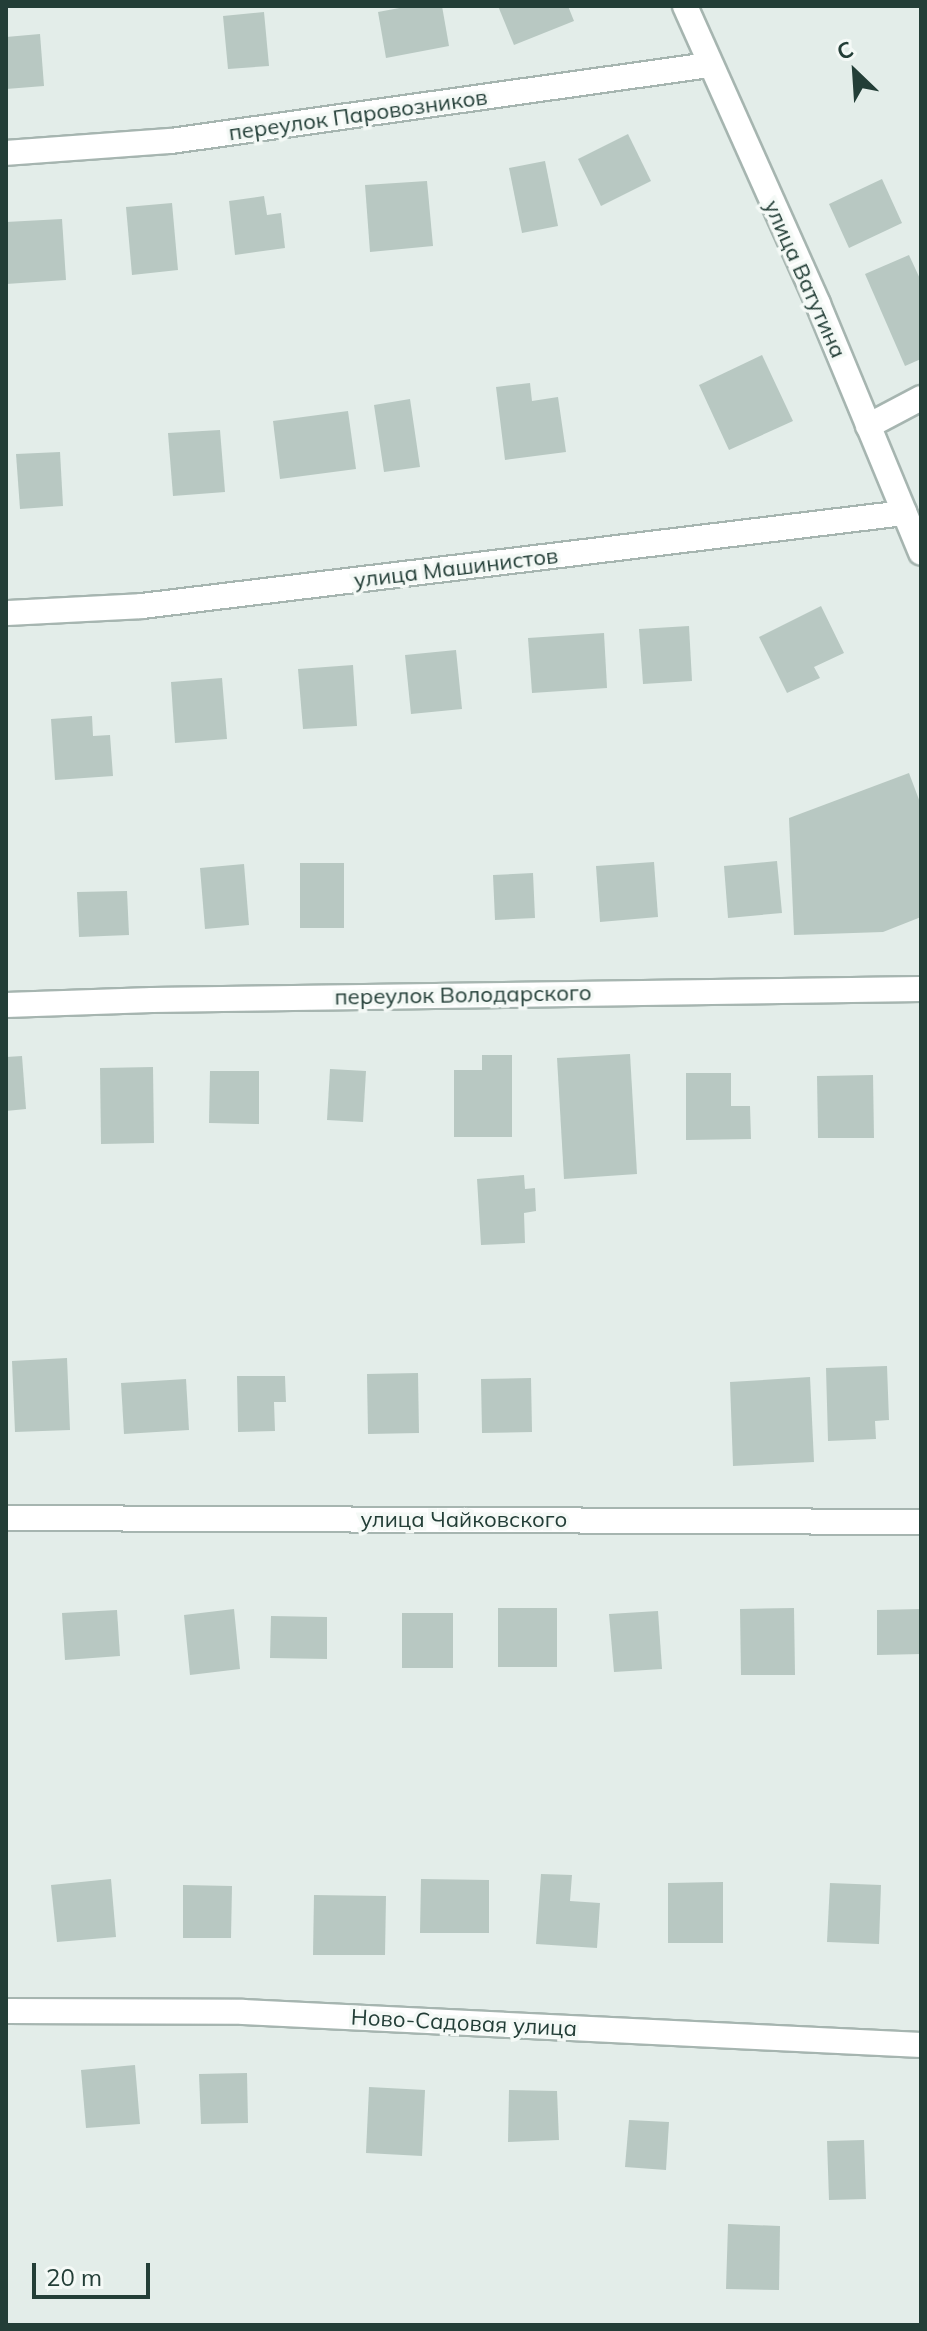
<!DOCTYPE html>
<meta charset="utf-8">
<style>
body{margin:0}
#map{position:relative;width:927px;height:2331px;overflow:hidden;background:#e3ede9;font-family:Mulish,sans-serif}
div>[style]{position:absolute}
.building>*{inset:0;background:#b8c8c2}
.roads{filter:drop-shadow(2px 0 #a6b5b0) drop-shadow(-2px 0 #a6b5b0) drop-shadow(0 2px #a6b5b0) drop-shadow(0 -2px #a6b5b0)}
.street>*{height:24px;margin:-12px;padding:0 12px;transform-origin:12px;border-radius:12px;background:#fff}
.secondary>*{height:24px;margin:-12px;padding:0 12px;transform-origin:12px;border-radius:12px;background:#fff}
span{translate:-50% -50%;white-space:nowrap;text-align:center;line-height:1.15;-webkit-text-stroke:7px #f4f9f6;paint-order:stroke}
.street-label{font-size:22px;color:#233e37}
.frame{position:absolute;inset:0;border:8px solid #233e37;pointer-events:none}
.north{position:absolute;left:815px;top:32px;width:80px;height:80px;-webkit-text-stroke:6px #f4f9f6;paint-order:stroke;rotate:335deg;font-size:22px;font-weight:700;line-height:32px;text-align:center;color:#233e37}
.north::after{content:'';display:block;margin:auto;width:28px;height:36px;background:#233e37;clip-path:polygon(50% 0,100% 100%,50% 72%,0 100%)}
.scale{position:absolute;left:32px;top:2263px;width:118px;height:36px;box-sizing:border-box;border:4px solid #233e37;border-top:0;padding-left:10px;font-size:24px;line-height:28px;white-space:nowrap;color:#233e37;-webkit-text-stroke:6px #f4f9f6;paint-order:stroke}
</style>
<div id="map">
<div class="building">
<i style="clip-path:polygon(410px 6px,442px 6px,449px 46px,386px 58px,378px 12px)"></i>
<i style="clip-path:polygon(498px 6px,568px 6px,574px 21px,514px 45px)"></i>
<i style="clip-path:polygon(264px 12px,269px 66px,228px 69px,223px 16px)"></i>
<i style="clip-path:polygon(40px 34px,44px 86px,6px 89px,6px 37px)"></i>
<i style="clip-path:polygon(628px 134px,651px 181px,601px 206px,578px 159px)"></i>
<i style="clip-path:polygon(545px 161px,558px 226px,522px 233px,509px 168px)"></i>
<i style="clip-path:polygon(882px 179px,902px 223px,849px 248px,829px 204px)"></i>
<i style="clip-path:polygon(427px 181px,433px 246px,370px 252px,365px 185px)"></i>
<i style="clip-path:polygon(264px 196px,267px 215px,281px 213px,285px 248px,235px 255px,229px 201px)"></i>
<i style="clip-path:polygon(172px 203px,178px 270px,132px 275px,126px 207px)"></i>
<i style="clip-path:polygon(62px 219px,66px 280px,6px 284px,6px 222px)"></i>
<i style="clip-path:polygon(909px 255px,921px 281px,921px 359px,905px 366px,865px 274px)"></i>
<i style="clip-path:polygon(762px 355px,793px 421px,729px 450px,699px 385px)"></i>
<i style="clip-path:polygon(530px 383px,532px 401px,558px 397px,566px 452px,505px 460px,496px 387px)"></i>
<i style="clip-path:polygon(410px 399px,420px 467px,384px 472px,374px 405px)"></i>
<i style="clip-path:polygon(348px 411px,356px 469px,280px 479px,273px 421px)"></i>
<i style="clip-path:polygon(220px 430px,225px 492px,173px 496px,168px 433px)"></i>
<i style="clip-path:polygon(60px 452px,63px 506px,20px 509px,16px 454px)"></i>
<i style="clip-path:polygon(821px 606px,844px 653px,814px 667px,820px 678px,787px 693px,759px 637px)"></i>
<i style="clip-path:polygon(689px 626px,692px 681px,643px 684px,639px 629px)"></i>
<i style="clip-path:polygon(604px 633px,607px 688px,532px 693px,528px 638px)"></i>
<i style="clip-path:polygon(456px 650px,462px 709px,411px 714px,405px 655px)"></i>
<i style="clip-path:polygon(353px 665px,357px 726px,303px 729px,298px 669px)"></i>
<i style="clip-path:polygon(222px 678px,227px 739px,175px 743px,171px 682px)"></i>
<i style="clip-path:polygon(92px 716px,93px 736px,110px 735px,113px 776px,55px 780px,51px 719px)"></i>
<i style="clip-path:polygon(909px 773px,921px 805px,921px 917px,883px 932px,794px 935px,789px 818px)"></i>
<i style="clip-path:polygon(777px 861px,782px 913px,728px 918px,724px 866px)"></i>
<i style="clip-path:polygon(654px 862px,658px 917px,600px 922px,596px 866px)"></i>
<i style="clip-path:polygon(300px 863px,344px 863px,344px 928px,300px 928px)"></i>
<i style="clip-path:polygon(244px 864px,249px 925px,205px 929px,200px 868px)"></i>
<i style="clip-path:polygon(533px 873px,535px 918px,495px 920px,493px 875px)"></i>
<i style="clip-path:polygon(127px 891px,129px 935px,79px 937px,77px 892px)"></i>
<i style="clip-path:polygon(630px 1054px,637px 1174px,564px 1179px,557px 1058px)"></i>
<i style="clip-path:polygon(482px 1055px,512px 1055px,512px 1137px,454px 1137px,454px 1070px,482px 1070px)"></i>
<i style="clip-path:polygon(22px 1056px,26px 1109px,6px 1111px,6px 1057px)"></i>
<i style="clip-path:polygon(153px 1067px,154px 1143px,101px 1144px,100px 1068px)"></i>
<i style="clip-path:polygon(330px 1069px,366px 1071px,363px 1122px,327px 1120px)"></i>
<i style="clip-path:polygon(210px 1071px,259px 1071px,259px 1124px,209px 1123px)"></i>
<i style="clip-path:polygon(686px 1073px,731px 1073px,731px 1106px,750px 1106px,751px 1139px,686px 1140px)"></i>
<i style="clip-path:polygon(873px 1075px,874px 1138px,818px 1138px,817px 1076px)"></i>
<i style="clip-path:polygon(524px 1175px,525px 1189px,535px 1188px,536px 1211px,524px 1213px,525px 1243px,481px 1245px,477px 1179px)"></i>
<i style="clip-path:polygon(67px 1358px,70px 1430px,15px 1432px,12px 1361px)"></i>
<i style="clip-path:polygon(887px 1366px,889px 1420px,875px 1421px,876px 1439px,828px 1441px,826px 1368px)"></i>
<i style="clip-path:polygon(418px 1373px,419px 1433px,368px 1434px,367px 1374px)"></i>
<i style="clip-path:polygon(237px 1376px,285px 1376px,286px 1402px,274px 1402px,275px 1431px,238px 1432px)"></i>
<i style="clip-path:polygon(810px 1377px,814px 1462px,733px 1466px,730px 1382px)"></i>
<i style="clip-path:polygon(531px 1378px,532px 1432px,482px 1433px,481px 1379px)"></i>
<i style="clip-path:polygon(186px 1379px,189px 1430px,124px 1434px,121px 1383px)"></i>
<i style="clip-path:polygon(498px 1608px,557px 1608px,557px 1667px,498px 1667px)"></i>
<i style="clip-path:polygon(794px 1608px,795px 1675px,741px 1675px,740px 1609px)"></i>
<i style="clip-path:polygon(234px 1609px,240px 1669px,190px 1675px,184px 1615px)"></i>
<i style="clip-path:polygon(921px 1609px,921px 1654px,877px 1655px,877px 1610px)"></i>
<i style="clip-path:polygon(117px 1610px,120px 1656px,65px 1660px,62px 1613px)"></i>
<i style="clip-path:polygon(658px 1611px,662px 1669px,614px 1672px,609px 1614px)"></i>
<i style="clip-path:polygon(402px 1613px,453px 1613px,453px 1668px,402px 1668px)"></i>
<i style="clip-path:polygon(271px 1616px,327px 1617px,327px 1659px,270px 1658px)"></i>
<i style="clip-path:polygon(541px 1874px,572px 1875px,570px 1901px,600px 1903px,597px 1948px,536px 1944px)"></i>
<i style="clip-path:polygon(111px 1879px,116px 1937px,57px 1942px,51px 1885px)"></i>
<i style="clip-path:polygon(421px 1879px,489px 1880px,489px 1933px,420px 1933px)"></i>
<i style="clip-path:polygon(723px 1882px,723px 1943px,668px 1943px,668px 1883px)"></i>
<i style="clip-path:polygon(830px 1883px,881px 1885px,879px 1944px,827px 1942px)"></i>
<i style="clip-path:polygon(183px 1885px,232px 1886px,231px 1938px,183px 1938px)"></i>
<i style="clip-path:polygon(314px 1895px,386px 1896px,385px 1955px,313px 1955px)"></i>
<i style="clip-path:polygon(135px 2065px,140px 2124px,86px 2128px,81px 2070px)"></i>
<i style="clip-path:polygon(247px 2073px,248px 2123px,201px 2124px,199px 2074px)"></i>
<i style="clip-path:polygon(369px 2087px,425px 2090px,422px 2156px,366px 2153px)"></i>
<i style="clip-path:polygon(509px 2090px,557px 2091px,559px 2140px,508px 2142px)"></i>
<i style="clip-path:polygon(629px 2120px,669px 2122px,666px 2170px,625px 2167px)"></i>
<i style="clip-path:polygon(864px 2140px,866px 2199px,829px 2200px,827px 2141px)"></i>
<i style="clip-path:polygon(728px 2224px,780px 2226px,779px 2290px,726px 2289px)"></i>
</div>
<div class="roads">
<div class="street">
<i style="left:6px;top:153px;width:165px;rotate:-4.2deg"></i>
<i style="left:171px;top:141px;width:543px;rotate:-8.04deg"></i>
<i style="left:868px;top:426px;width:60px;rotate:-27.8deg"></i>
<i style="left:6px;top:613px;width:136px;rotate:-2.9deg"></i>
<i style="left:142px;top:606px;width:768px;rotate:-6.96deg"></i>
<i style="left:6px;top:1005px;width:146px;rotate:-2deg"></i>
<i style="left:152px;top:1000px;width:769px;rotate:-0.82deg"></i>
<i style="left:6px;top:1518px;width:915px;rotate:0.25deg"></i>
<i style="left:6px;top:2011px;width:237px;rotate:0.2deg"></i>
<i style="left:243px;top:2012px;width:679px;rotate:2.79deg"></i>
</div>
<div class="secondary">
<i style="left:685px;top:6px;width:326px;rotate:65.9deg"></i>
<i style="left:818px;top:304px;width:269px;rotate:67.5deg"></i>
</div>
</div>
<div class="street-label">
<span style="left:358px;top:115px;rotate:-8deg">переулок Паровозников</span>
<span style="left:805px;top:279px;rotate:66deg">улица Ватутина</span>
<span style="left:456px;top:568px;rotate:-7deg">улица Машинистов</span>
<span style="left:463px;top:995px;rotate:-1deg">переулок Володарского</span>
<span style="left:464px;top:1520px">улица Чайковского</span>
<span style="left:464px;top:2023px;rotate:3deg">Ново-Садовая улица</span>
</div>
<div class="frame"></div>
<div class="north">С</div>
<div class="scale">20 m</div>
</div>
